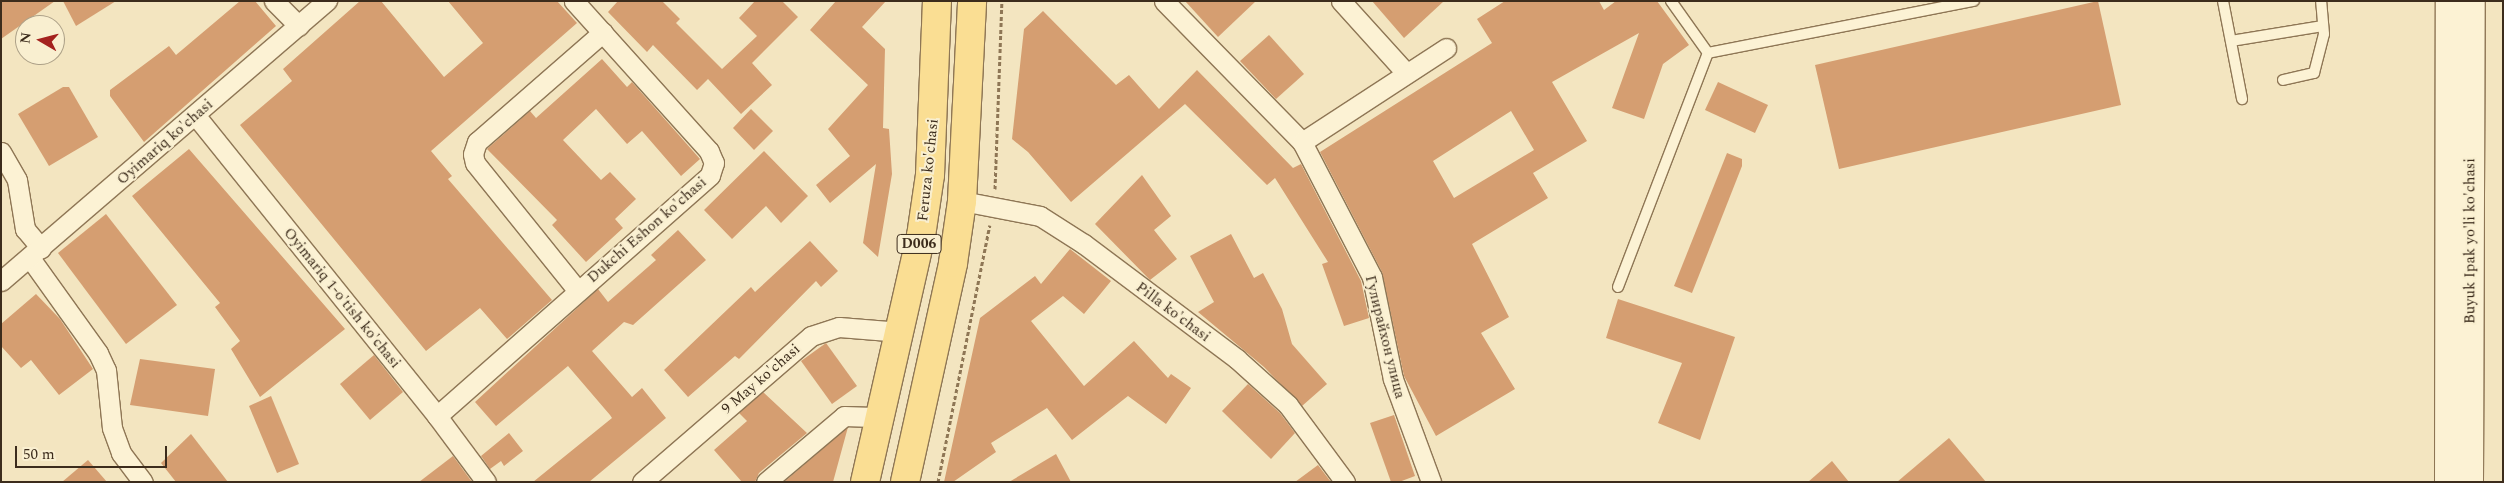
<!DOCTYPE html>
<meta charset="utf-8">
<style>
body{margin:0}
#map{position:relative;width:2504px;height:483px;overflow:hidden;background:#f3e5c0;font-family:Spectral,serif}
div>[style]{position:absolute}
.building>*{inset:0;background:#d59e71}
.path>*{height:3px;margin-top:-1.5px;transform-origin:0;background:repeating-linear-gradient(90deg,#8e7655 0 4px,transparent 0 6.5px)}
.roads{filter:drop-shadow(1px 0 #8e7655) drop-shadow(-1px 0 #8e7655) drop-shadow(0 1px #8e7655) drop-shadow(0 -1px #8e7655)}
.lane>*{height:10px;margin:-5px;padding:0 5px;transform-origin:5px;border-radius:5px;background:#fcf2d4}
.street>*{height:19px;margin:-9.5px;padding:0 9.5px;transform-origin:9.5px;border-radius:9.5px;background:#fcf2d4}
.secondary>*{height:28px;margin:-14px;padding:0 14px;transform-origin:14px;border-radius:14px;background:#fcf2d4}
.primary>*{height:28px;margin:-14px;padding:0 14px;transform-origin:14px;border-radius:14px;background:#fade93}
span{translate:-50% -50%;white-space:nowrap;text-align:center;line-height:1.15;-webkit-text-stroke:4px #f9efd0;paint-order:stroke}
.shield-label span{padding:1px 4px;background:#f9efd0;border:1px solid;border-radius:4px;-webkit-text-stroke-width:0}
.shield-label{font-size:14px;color:#3c2c1c;font-weight:700}
.street-label{font-size:15px;color:#3c2c1c}
.frame{position:absolute;inset:0;border:2px solid #3c2c1c;pointer-events:none}
.north{position:absolute;left:15px;top:15px;width:50px;height:50px;box-sizing:border-box;background:#f9efd0;border:1px solid #ada188;border-radius:50%;rotate:278deg;font-size:14px;font-weight:700;line-height:20px;text-align:center;color:#3c2c1c}
.north::after{content:'';display:block;margin:auto;width:18px;height:22px;background:#a4221e;clip-path:polygon(50% 0,100% 100%,50% 72%,0 100%)}
.scale{position:absolute;left:15px;top:446px;width:152px;height:22px;box-sizing:border-box;border:2px solid #3c2c1c;border-top:0;padding-left:6px;font-size:15px;line-height:18px;white-space:nowrap;color:#3c2c1c;-webkit-text-stroke:4px #f9efd0;paint-order:stroke}
</style>
<div id="map">
<div class="building">
<i style="clip-path:polygon(1px 1px,55px 1px,1px 39px)"></i>
<i style="clip-path:polygon(63px 1px,116px 1px,76px 26px)"></i>
<i style="clip-path:polygon(240px 1px,255px 1px,276px 26px,144px 142px,110px 96px,110px 90px,169px 46px,176px 55px)"></i>
<i style="clip-path:polygon(360px 1px,381px 1px,444px 77px,483px 43px,448px 1px,557px 1px,577px 23px,431px 151px,452px 176px,448px 179px,552px 300px,507px 339px,480px 308px,426px 351px,240px 125px,292px 81px,283px 69px)"></i>
<i style="clip-path:polygon(618px 1px,662px 1px,680px 19px,676px 23px,722px 69px,757px 36px,739px 18px,755px 1px,782px 1px,798px 17px,752px 63px,772px 85px,741px 114px,708px 79px,697px 90px,653px 45px,647px 52px,608px 12px)"></i>
<i style="clip-path:polygon(836px 1px,886px 1px,862px 27px,885px 49px,883px 128px,889px 129px,892px 174px,878px 257px,863px 243px,876px 164px,830px 203px,816px 185px,850px 156px,828px 129px,868px 85px,810px 30px)"></i>
<i style="clip-path:polygon(1185px 1px,1256px 1px,1218px 37px)"></i>
<i style="clip-path:polygon(1372px 1px,1444px 1px,1404px 38px)"></i>
<i style="clip-path:polygon(evenodd,1505px 1px,1599px 1px,1604px 10px,1616px 1px,1657px 1px,1689px 45px,1663px 64px,1644px 119px,1612px 108px,1639px 33px,1552px 82px,1587px 141px,1533px 173px,1548px 198px,1472px 244px,1509px 317px,1481px 333px,1515px 389px,1436px 436px,1404px 376px,1382px 272px,1320px 152px,1492px 43px,1477px 19px,1505px 1px,1511px 111px,1534px 150px,1454px 198px,1433px 161px,1511px 111px)"></i>
<i style="clip-path:polygon(2098px 1px,2121px 105px,1839px 169px,1815px 65px)"></i>
<i style="clip-path:polygon(1043px 11px,1116px 85px,1129px 75px,1159px 109px,1197px 70px,1293px 168px,1301px 164px,1361px 281px,1369px 318px,1344px 326px,1322px 264px,1328px 262px,1275px 178px,1267px 185px,1185px 104px,1071px 202px,1028px 152px,1012px 139px,1024px 29px)"></i>
<i style="clip-path:polygon(1269px 35px,1304px 74px,1276px 99px,1240px 61px)"></i>
<i style="clip-path:polygon(602px 59px,627px 87px,632px 82px,700px 159px,681px 176px,642px 131px,627px 144px,596px 109px,563px 140px,601px 180px,610px 172px,636px 199px,615px 219px,623px 228px,586px 262px,552px 225px,557px 220px,487px 149px,530px 111px,536px 118px)"></i>
<i style="clip-path:polygon(1718px 82px,1768px 105px,1755px 133px,1705px 110px)"></i>
<i style="clip-path:polygon(63px 87px,69px 87px,98px 137px,49px 166px,18px 114px)"></i>
<i style="clip-path:polygon(751px 109px,773px 131px,754px 150px,733px 128px)"></i>
<i style="clip-path:polygon(189px 149px,345px 329px,260px 397px,231px 349px,240px 341px,215px 307px,220px 303px,132px 196px)"></i>
<i style="clip-path:polygon(764px 151px,808px 196px,781px 223px,766px 206px,732px 239px,704px 210px)"></i>
<i style="clip-path:polygon(1727px 153px,1742px 159px,1742px 166px,1692px 293px,1674px 286px)"></i>
<i style="clip-path:polygon(1142px 175px,1171px 216px,1154px 230px,1177px 259px,1150px 280px,1095px 224px)"></i>
<i style="clip-path:polygon(106px 214px,177px 305px,126px 344px,58px 253px)"></i>
<i style="clip-path:polygon(678px 230px,706px 260px,633px 325px,624px 322px,592px 351px,632px 397px,642px 388px,666px 418px,589px 482px,533px 482px,612px 418px,610px 415px,568px 366px,496px 426px,475px 402px,598px 289px,608px 302px,656px 260px,651px 255px)"></i>
<i style="clip-path:polygon(1231px 234px,1254px 278px,1263px 273px,1282px 309px,1292px 344px,1327px 384px,1302px 406px,1264px 367px,1198px 312px,1214px 302px,1190px 256px)"></i>
<i style="clip-path:polygon(810px 241px,838px 271px,821px 287px,816px 281px,739px 359px,735px 356px,688px 397px,664px 370px,751px 287px,755px 292px)"></i>
<i style="clip-path:polygon(1070px 249px,1111px 281px,1084px 314px,1063px 296px,1031px 321px,1084px 386px,1134px 341px,1168px 378px,1171px 374px,1191px 388px,1166px 424px,1128px 396px,1072px 440px,1047px 408px,991px 443px,996px 452px,953px 482px,944px 482px,980px 318px,1035px 276px,1041px 284px)"></i>
<i style="clip-path:polygon(36px 294px,60px 319px,93px 369px,59px 395px,31px 360px,21px 368px,1px 346px,1px 324px)"></i>
<i style="clip-path:polygon(1618px 299px,1735px 337px,1700px 440px,1658px 423px,1682px 363px,1606px 338px)"></i>
<i style="clip-path:polygon(826px 343px,857px 386px,832px 404px,801px 361px)"></i>
<i style="clip-path:polygon(374px 355px,403px 392px,370px 420px,340px 384px)"></i>
<i style="clip-path:polygon(140px 359px,215px 369px,208px 416px,130px 405px)"></i>
<i style="clip-path:polygon(1248px 384px,1280px 413px,1295px 433px,1271px 459px,1222px 411px)"></i>
<i style="clip-path:polygon(763px 392px,807px 433px,759px 473px,755px 482px,742px 482px,714px 450px,747px 421px,739px 413px)"></i>
<i style="clip-path:polygon(271px 396px,299px 464px,277px 473px,249px 406px)"></i>
<i style="clip-path:polygon(1394px 415px,1415px 476px,1399px 482px,1391px 482px,1370px 423px)"></i>
<i style="clip-path:polygon(848px 427px,833px 482px,784px 482px)"></i>
<i style="clip-path:polygon(509px 433px,523px 451px,504px 466px,501px 461px,490px 469px,481px 456px)"></i>
<i style="clip-path:polygon(191px 434px,228px 482px,176px 482px,161px 463px)"></i>
<i style="clip-path:polygon(1949px 438px,1986px 482px,1897px 482px)"></i>
<i style="clip-path:polygon(1056px 454px,1071px 482px,1009px 482px)"></i>
<i style="clip-path:polygon(453px 456px,472px 482px,419px 482px)"></i>
<i style="clip-path:polygon(88px 460px,107px 482px,62px 482px)"></i>
<i style="clip-path:polygon(1832px 461px,1849px 482px,1808px 482px)"></i>
<i style="clip-path:polygon(1318px 465px,1331px 482px,1295px 482px)"></i>
</div>
<div class="path">
<i style="left:995px;top:189px;width:188px;rotate:-87.9deg"></i>
<i style="left:938px;top:482px;width:262px;rotate:-78.6deg"></i>
</div>
<div class="roads">
<div class="lane">
<i style="left:1671px;top:1px;width:64px;rotate:54.6deg"></i>
<i style="left:2223px;top:1px;width:100px;rotate:79deg"></i>
<i style="left:2231px;top:41px;width:93px;rotate:-9.3deg"></i>
<i style="left:2283px;top:80px;width:32px;rotate:-13deg"></i>
<i style="left:2314px;top:73px;width:40px;rotate:-75.6deg"></i>
<i style="left:2324px;top:34px;width:33px;rotate:-95deg"></i>
<i style="left:1618px;top:287px;width:251px;rotate:-69deg"></i>
<i style="left:1708px;top:53px;width:271px;rotate:-11.1deg"></i>
</div>
<div class="street">
<i style="left:274px;top:1px;width:35px;rotate:45deg"></i>
<i style="left:1164px;top:1px;width:197px;rotate:45.6deg"></i>
<i style="left:1302px;top:142px;width:152px;rotate:62.6deg"></i>
<i style="left:1372px;top:277px;width:104px;rotate:78.4deg"></i>
<i style="left:1393px;top:379px;width:110px;rotate:69.7deg"></i>
<i style="left:1341px;top:1px;width:97px;rotate:47.9deg"></i>
<i style="left:196px;top:116px;width:385px;rotate:51.2deg"></i>
<i style="left:437px;top:416px;width:82px;rotate:53.4deg"></i>
<i style="left:1302px;top:142px;width:172px;rotate:-33.1deg"></i>
<i style="left:1px;top:152px;width:32px;rotate:60deg"></i>
<i style="left:17px;top:180px;width:50px;rotate:80.7deg"></i>
<i style="left:25px;top:229px;width:25px;rotate:50deg"></i>
<i style="left:962px;top:201px;width:79px;rotate:10.9deg"></i>
<i style="left:1040px;top:216px;width:52px;rotate:32.5deg"></i>
<i style="left:1084px;top:244px;width:191px;rotate:36.9deg"></i>
<i style="left:1237px;top:359px;width:69px;rotate:42deg"></i>
<i style="left:1288px;top:405px;width:96px;rotate:53.5deg"></i>
<i style="left:30px;top:258px;width:117px;rotate:54.4deg"></i>
<i style="left:98px;top:353px;width:19px;rotate:65deg"></i>
<i style="left:106px;top:370px;width:58px;rotate:84.1deg"></i>
<i style="left:112px;top:428px;width:27px;rotate:70deg"></i>
<i style="left:121px;top:453px;width:36px;rotate:53deg"></i>
<i style="left:1px;top:281px;width:430px;rotate:-40.7deg"></i>
<i style="left:578px;top:291px;width:164px;rotate:-128.8deg"></i>
<i style="left:475px;top:163px;width:9px;rotate:-103deg"></i>
<i style="left:473px;top:154px;width:13px;rotate:-72deg"></i>
<i style="left:477px;top:142px;width:167px;rotate:-41.1deg"></i>
<i style="left:437px;top:416px;width:364px;rotate:-41.4deg"></i>
<i style="left:710px;top:175px;width:13px;rotate:-72deg"></i>
<i style="left:714px;top:163px;width:13px;rotate:-113deg"></i>
<i style="left:709px;top:151px;width:202px;rotate:-132deg"></i>
<i style="left:642px;top:482px;width:223px;rotate:-40.8deg"></i>
<i style="left:811px;top:336px;width:29px;rotate:-18deg"></i>
<i style="left:839px;top:327px;width:62px;rotate:4.6deg"></i>
<i style="left:766px;top:482px;width:102px;rotate:-40.2deg"></i>
<i style="left:844px;top:416px;width:37px;rotate:2deg"></i>
</div>
<div class="secondary">
<i style="left:2449px;top:482px;width:481px;rotate:-89.9deg"></i>
<i style="left:2469px;top:482px;width:481px;rotate:-89.8deg"></i>
</div>
<div class="primary">
<i style="left:865px;top:482px;width:252px;rotate:-77.2deg"></i>
<i style="left:921px;top:236px;width:62px;rotate:-81.6deg"></i>
<i style="left:930px;top:175px;width:174px;rotate:-87.7deg"></i>
<i style="left:905px;top:482px;width:224px;rotate:-77.6deg"></i>
<i style="left:953px;top:263px;width:63px;rotate:-81.7deg"></i>
<i style="left:962px;top:201px;width:200px;rotate:-87.1deg"></i>
</div>
</div>
<div class="shield-label">
<span style="left:919px;top:244px">D006</span>
</div>
<div class="street-label">
<span style="left:165px;top:142px;rotate:-41deg">Oyimariq ko'chasi</span>
<span style="left:928px;top:170px;rotate:-84deg">Feruza ko'chasi</span>
<span style="left:647px;top:230px;rotate:-41deg">Dukchi Eshon ko'chasi</span>
<span style="left:2470px;top:241px;rotate:-90deg">Buyuk Ipak yo'li ko'chasi</span>
<span style="left:342px;top:298px;rotate:51deg">Oyimariq 1-o'tish ko'chasi</span>
<span style="left:1173px;top:312px;rotate:37deg">Pilla ko'chasi</span>
<span style="left:1385px;top:337px;rotate:76deg">Гулирайхон улица</span>
<span style="left:761px;top:379px;rotate:-41deg">9 May ko'chasi</span>
</div>
<div class="frame"></div>
<div class="north">N</div>
<div class="scale">50 m</div>
</div>
